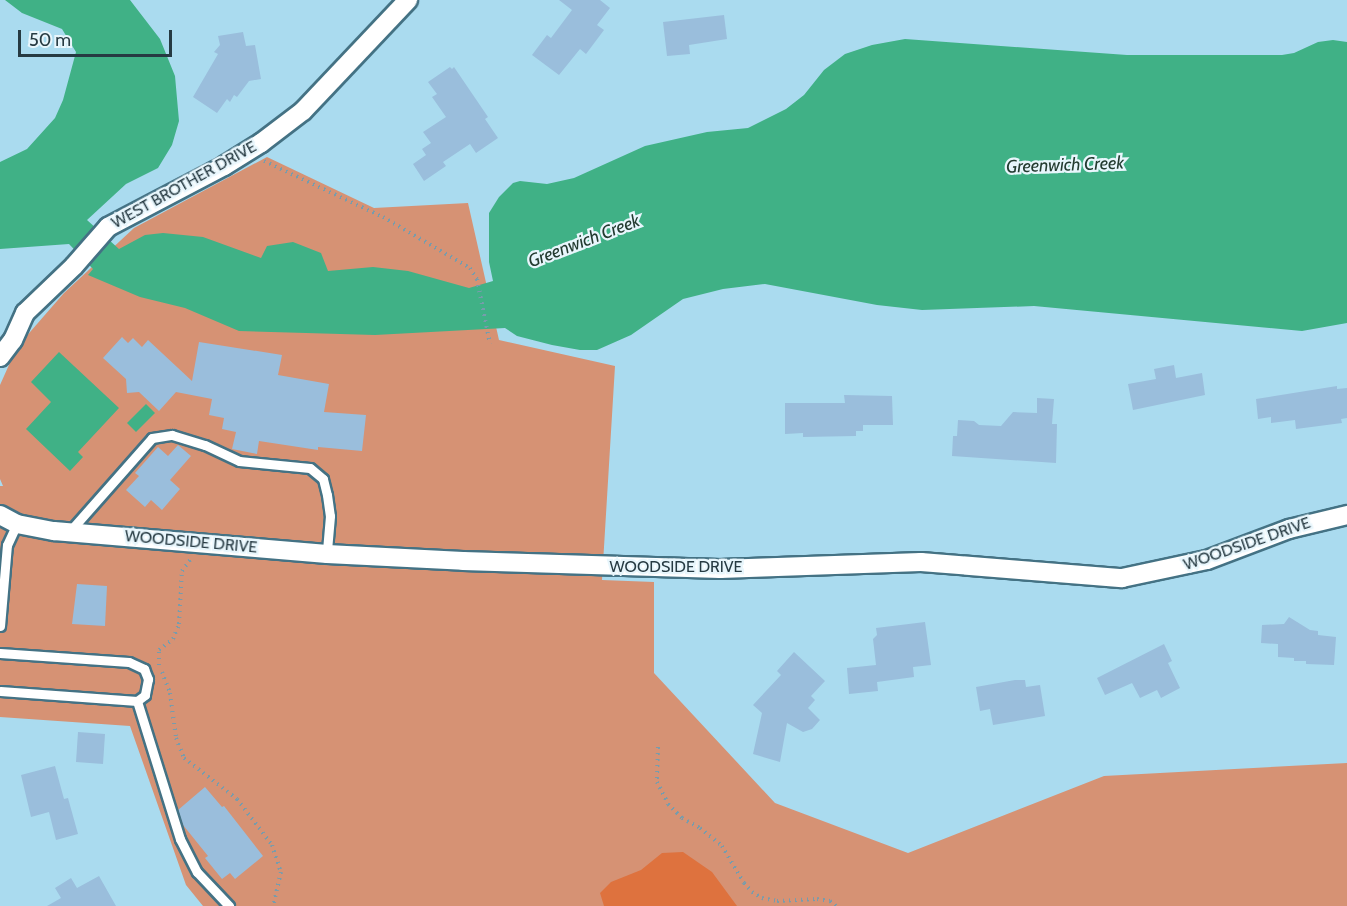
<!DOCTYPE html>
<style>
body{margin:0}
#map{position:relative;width:1347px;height:906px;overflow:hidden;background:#aadbef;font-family:Cabin,sans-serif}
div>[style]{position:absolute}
.green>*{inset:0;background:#d69274}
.forest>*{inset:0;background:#de723e}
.water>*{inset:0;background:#40b186}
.building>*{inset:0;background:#9abedc}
.path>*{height:4px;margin-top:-2px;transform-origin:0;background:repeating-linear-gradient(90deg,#779cac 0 1.5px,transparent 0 6px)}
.roads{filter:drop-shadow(2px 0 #447284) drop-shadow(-2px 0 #447284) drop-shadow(0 2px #447284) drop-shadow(0 -2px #447284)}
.service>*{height:9px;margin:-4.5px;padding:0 4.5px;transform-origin:4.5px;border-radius:4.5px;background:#fff}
.minor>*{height:18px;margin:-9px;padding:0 9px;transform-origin:9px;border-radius:9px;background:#fff}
span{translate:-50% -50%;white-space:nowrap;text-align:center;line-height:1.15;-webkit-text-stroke:4.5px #e8f6fc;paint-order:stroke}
.street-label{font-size:16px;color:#263a42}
.water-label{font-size:18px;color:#233b30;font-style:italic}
.scale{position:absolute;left:18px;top:30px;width:154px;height:27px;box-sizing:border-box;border:3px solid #263a42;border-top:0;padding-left:8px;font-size:18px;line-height:21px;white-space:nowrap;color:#263a42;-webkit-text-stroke:4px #e8f6fc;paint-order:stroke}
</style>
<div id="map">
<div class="green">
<i style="clip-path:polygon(267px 157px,374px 208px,468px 203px,499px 340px,615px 366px,602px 580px,654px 582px,654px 673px,775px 803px,908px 853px,1104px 776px,1347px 763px,1347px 906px,203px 906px,186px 885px,130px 726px,0 717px,0 486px,3px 486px,0 479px,0 385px,17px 347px,64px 293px,134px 228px)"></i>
</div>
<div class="forest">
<i style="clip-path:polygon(683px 852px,712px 872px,737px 906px,604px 906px,600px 893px,611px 882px,641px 870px,662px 853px)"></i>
</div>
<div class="water">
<i style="clip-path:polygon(5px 0,130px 0,160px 39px,175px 76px,179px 121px,172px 145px,158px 168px,126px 184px,87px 220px,119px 249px,145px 235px,163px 233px,203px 237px,261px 258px,267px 246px,293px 242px,321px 253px,328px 271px,373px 267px,408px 271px,469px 288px,493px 281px,489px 262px,489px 213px,499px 197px,513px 183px,520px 181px,547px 184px,574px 178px,645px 146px,707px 132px,748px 128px,786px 109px,804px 95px,824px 70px,845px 54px,872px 45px,905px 39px,1127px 55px,1282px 55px,1294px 53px,1318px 42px,1333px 40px,1347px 42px,1347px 323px,1302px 331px,1034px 306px,922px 310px,877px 305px,765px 284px,723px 289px,683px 299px,631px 335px,597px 350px,580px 350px,552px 345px,517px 336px,505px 328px,375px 335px,239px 331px,185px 308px,140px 297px,88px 275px,93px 269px,69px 244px,0 249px,0 162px,27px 149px,55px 118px,63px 100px,76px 52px,62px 29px,22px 13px)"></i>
<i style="clip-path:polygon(59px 352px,119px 408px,78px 452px,83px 457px,70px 471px,26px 429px,51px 402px,31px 382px)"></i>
<i style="clip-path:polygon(146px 404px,155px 413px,136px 432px,127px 423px)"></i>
</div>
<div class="building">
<i style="clip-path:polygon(559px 0,600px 0,610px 8px,597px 25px,604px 30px,586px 54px,580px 49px,559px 75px,532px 55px,547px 35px,551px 38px,572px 10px)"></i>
<i style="clip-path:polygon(724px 15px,727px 39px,689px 45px,690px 54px,667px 56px,663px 22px)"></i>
<i style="clip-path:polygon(243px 32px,246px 46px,255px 45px,261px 79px,249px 81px,237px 97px,234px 95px,230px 102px,227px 99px,217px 113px,193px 97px,218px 54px,214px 52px,220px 45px,218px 36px)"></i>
<i style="clip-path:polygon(450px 67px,452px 69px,454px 67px,488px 117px,485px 119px,498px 138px,476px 153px,470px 144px,443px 162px,446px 166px,424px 181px,413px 164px,426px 155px,422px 149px,431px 143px,423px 132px,446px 117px,432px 97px,437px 94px,428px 82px)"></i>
<i style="clip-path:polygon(122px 337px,128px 343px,133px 338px,142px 347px,148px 340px,192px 381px,199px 342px,282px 355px,278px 375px,329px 384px,324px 412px,366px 415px,362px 451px,318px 447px,318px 450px,259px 441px,257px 454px,232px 449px,236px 432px,222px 429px,224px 418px,209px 415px,212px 399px,176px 392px,159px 411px,139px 392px,127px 393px,126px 379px,103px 358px)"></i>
<i style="clip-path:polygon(1174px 365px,1176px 378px,1202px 373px,1205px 395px,1133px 410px,1128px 384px,1156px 379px,1154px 369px)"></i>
<i style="clip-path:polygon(1337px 386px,1337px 389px,1347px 388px,1347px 418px,1341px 419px,1342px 423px,1296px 429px,1295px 420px,1271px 423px,1271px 417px,1258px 419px,1256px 399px)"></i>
<i style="clip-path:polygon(844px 395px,892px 396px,893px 425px,863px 425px,863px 431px,856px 431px,856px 436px,803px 437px,803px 433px,785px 434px,785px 403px,845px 403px)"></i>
<i style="clip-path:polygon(1037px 398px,1054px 399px,1052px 424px,1057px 424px,1056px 463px,952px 456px,953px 436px,957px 436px,958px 420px,974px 421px,979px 425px,1001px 426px,1013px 412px,1037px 413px)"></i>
<i style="clip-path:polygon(178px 445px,191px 456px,170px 480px,180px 489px,162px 510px,151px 500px,145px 507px,126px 490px,139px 476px,135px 473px,158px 447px,168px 456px)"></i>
<i style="clip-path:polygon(77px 584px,107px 586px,105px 626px,72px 624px)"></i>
<i style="clip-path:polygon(1289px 617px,1310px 630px,1318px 631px,1318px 635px,1336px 637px,1334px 665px,1306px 664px,1306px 661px,1294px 661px,1294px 658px,1278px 657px,1278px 644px,1261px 643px,1262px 625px,1284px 624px)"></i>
<i style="clip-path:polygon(925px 622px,931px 665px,913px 667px,914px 677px,877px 682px,878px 691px,849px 694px,847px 668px,876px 665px,873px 639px,877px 635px,876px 628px)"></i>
<i style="clip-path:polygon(1164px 644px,1172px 661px,1168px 663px,1180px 688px,1161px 698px,1157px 690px,1140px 698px,1132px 683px,1105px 695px,1097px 678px)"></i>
<i style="clip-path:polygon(794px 652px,825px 681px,811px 696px,815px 700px,808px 708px,820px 720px,812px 729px,803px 732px,787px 723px,780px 762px,753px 754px,762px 713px,753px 705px,781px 675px,777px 671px)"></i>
<i style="clip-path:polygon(1015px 680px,1025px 680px,1026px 687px,1040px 685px,1045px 716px,993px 725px,990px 709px,980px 711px,976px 687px)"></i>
<i style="clip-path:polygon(78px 732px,105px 734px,103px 764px,76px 762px)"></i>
<i style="clip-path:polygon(55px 766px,64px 799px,68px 798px,78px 834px,56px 840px,49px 812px,31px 817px,21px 775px)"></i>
<i style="clip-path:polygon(205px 787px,222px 807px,224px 806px,263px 856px,235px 879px,230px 873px,222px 879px,205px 858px,208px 856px,183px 825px,178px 810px)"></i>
<i style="clip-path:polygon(99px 876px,116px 906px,47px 906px,61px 898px,55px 888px,71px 878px,77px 888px)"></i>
</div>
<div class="path">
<i style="left:264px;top:161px;width:132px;rotate:25.2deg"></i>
<i style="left:383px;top:217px;width:101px;rotate:30.4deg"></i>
<i style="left:470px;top:268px;width:13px;rotate:58deg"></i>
<i style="left:477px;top:279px;width:66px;rotate:78.7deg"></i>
<i style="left:159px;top:665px;width:15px;rotate:-90deg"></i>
<i style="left:159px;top:650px;width:18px;rotate:-38deg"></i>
<i style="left:173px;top:639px;width:16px;rotate:-68deg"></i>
<i style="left:179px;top:624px;width:53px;rotate:-86.8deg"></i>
<i style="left:182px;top:571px;width:14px;rotate:-54deg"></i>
<i style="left:162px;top:672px;width:22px;rotate:69deg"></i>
<i style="left:170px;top:693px;width:45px;rotate:82.4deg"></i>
<i style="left:176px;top:738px;width:22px;rotate:68deg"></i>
<i style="left:184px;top:758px;width:67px;rotate:37.7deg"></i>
<i style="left:237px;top:799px;width:58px;rotate:52.7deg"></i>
<i style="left:272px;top:845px;width:28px;rotate:72deg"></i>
<i style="left:281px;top:872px;width:35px;rotate:103deg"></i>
<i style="left:658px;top:747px;width:35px;rotate:92deg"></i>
<i style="left:657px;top:782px;width:25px;rotate:63deg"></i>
<i style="left:668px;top:804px;width:20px;rotate:45deg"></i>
<i style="left:682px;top:818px;width:21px;rotate:29deg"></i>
<i style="left:700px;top:828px;width:28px;rotate:39deg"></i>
<i style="left:722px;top:846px;width:43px;rotate:59.3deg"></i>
<i style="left:744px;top:883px;width:12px;rotate:48deg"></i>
<i style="left:752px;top:892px;width:12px;rotate:31deg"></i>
<i style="left:762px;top:898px;width:15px;rotate:11deg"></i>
<i style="left:777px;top:901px;width:40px;rotate:-2.9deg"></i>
<i style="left:817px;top:899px;width:13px;rotate:9deg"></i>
<i style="left:830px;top:901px;width:8px;rotate:40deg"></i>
</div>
<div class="roads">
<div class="service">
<i style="left:70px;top:531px;width:124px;rotate:-48.6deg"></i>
<i style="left:152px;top:438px;width:20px;rotate:-9deg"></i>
<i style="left:172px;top:435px;width:34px;rotate:17deg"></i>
<i style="left:205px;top:445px;width:38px;rotate:25deg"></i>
<i style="left:239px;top:461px;width:71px;rotate:5.6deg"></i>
<i style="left:310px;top:468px;width:17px;rotate:40deg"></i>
<i style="left:323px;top:479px;width:16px;rotate:76deg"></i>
<i style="left:327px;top:495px;width:21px;rotate:82deg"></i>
<i style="left:330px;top:516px;width:38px;rotate:95deg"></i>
<i style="left:0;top:626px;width:81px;rotate:-85.1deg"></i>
<i style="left:7px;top:545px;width:23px;rotate:-65deg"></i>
<i style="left:0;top:653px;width:129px;rotate:4deg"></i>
<i style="left:129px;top:662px;width:17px;rotate:25deg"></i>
<i style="left:144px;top:669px;width:11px;rotate:68deg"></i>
<i style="left:148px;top:679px;width:16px;rotate:101deg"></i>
<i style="left:145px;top:695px;width:10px;rotate:143deg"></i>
<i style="left:137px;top:701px;width:137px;rotate:-175.8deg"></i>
<i style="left:137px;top:701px;width:145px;rotate:72.7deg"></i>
<i style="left:180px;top:839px;width:37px;rotate:63deg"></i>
<i style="left:197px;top:872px;width:47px;rotate:46.7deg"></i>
</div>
<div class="minor">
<i style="left:0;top:357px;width:21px;rotate:-53deg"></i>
<i style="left:13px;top:340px;width:30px;rotate:-66deg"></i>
<i style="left:25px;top:313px;width:68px;rotate:-43.8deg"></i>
<i style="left:74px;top:266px;width:52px;rotate:-48.9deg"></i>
<i style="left:108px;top:227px;width:131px;rotate:-27.7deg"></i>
<i style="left:224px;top:166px;width:44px;rotate:-31.9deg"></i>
<i style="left:261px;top:143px;width:53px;rotate:-37.3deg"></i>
<i style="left:303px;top:111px;width:153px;rotate:-46.6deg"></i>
<i style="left:0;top:515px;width:19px;rotate:28deg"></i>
<i style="left:17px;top:524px;width:38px;rotate:11deg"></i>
<i style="left:54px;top:531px;width:274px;rotate:4.8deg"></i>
<i style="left:327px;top:554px;width:136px;rotate:2.9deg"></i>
<i style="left:463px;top:561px;width:257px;rotate:1.8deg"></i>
<i style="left:720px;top:569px;width:201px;rotate:-2deg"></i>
<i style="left:921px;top:562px;width:202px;rotate:4.6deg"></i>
<i style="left:1122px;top:578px;width:87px;rotate:-12deg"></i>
<i style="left:1207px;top:560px;width:88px;rotate:-20.7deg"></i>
<i style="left:1289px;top:529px;width:60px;rotate:-13.6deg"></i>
</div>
</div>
<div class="street-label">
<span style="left:184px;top:185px;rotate:-29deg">WEST BROTHER DRIVE</span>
<span style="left:191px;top:542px;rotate:5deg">WOODSIDE DRIVE</span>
<span style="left:1247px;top:544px;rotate:-19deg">WOODSIDE DRIVE</span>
<span style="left:676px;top:567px">WOODSIDE DRIVE</span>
</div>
<div class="water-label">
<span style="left:1065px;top:165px;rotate:-2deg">Greenwich Creek</span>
<span style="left:584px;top:241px;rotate:-21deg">Greenwich Creek</span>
</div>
<div class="scale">50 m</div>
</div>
